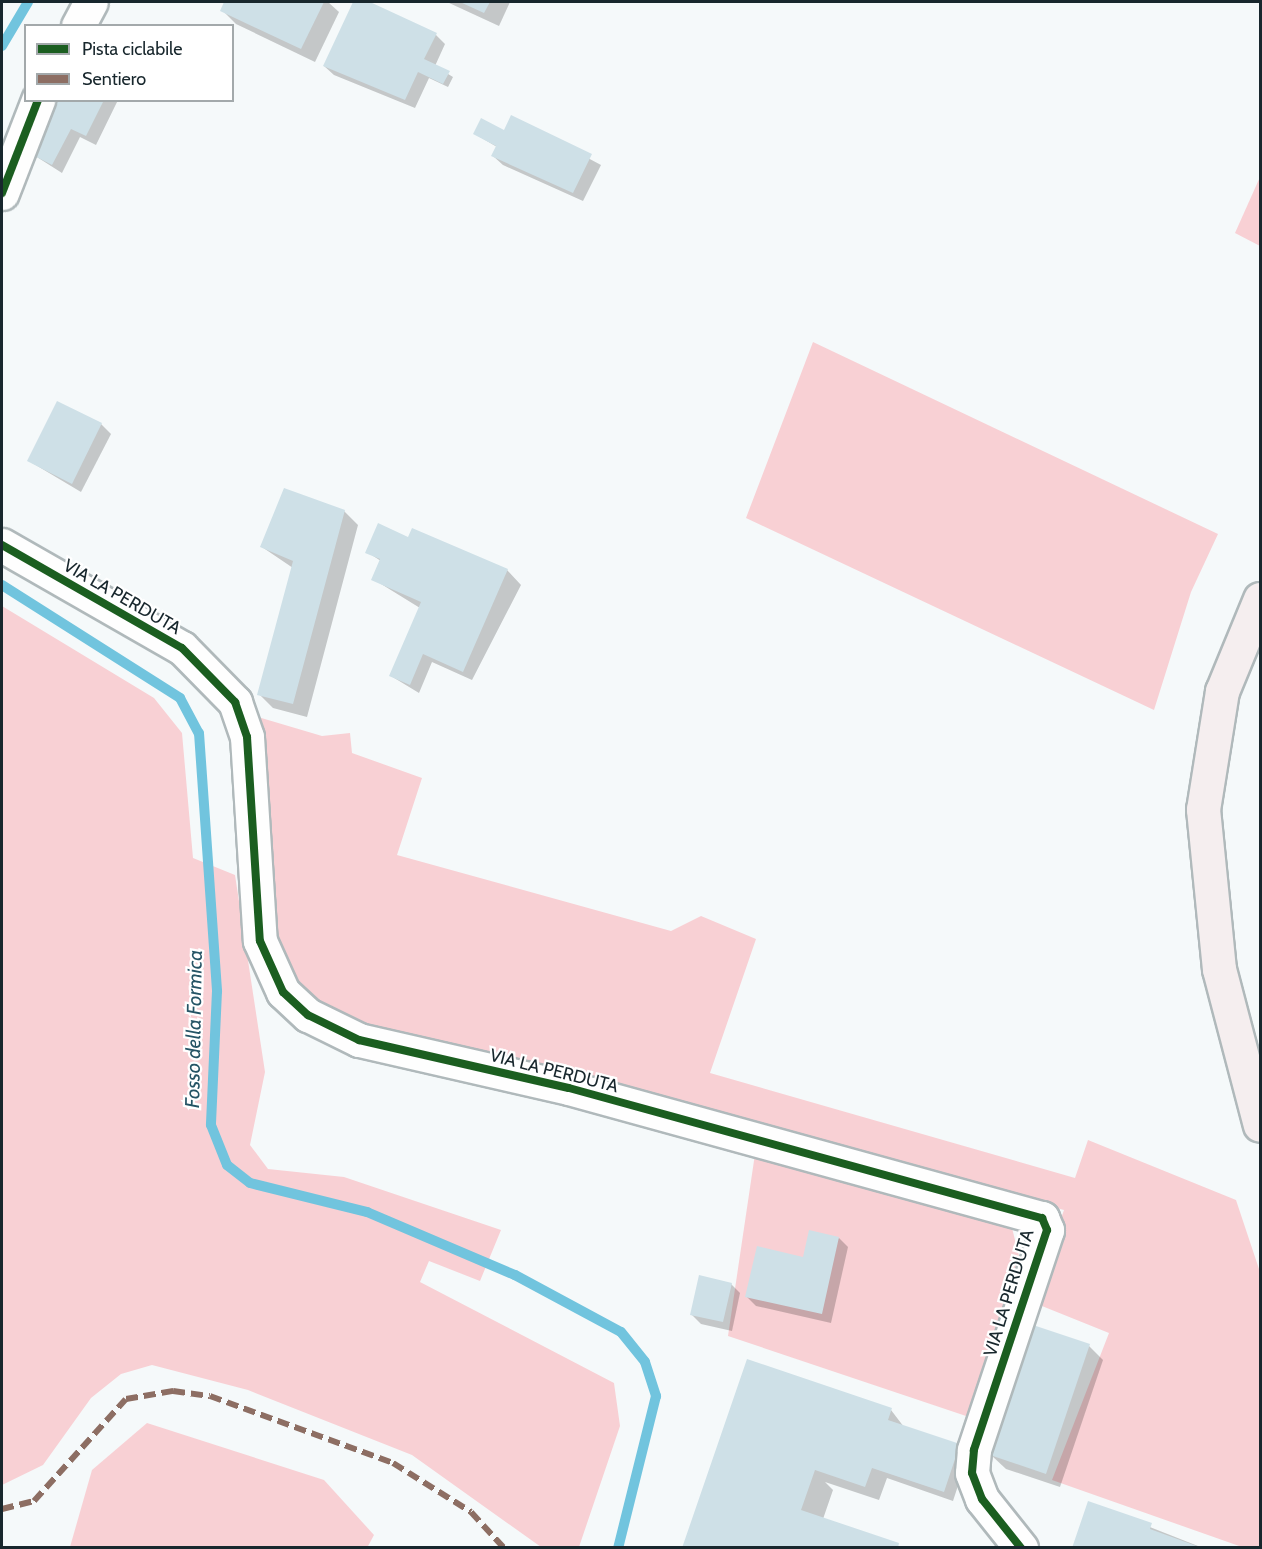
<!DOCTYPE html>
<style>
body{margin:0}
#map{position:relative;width:1262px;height:1549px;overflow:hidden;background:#f5f9fa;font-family:Cabin,sans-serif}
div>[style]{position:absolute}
.green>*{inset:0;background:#f8d0d4}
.shadow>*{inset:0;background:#0003}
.stream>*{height:10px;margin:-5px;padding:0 5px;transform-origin:5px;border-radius:5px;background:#71c4de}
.building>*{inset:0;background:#cee0e7}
.roads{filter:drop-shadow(2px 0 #b0b9bb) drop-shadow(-2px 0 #b0b9bb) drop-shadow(0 2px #b0b9bb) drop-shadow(0 -2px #b0b9bb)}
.street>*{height:33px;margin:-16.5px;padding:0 16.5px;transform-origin:16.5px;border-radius:16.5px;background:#fefefe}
.primary>*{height:33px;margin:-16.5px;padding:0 16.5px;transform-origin:16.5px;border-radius:16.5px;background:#f5eeef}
.quiet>*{height:6px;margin-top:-3px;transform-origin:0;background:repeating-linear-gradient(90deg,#8d6e63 0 12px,transparent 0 18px)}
.cycleway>*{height:8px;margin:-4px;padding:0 4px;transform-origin:4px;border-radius:4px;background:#1b5e20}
span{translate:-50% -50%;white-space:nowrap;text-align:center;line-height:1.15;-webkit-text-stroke:4.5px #fff;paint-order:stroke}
.street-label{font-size:18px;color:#18272d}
.water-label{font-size:20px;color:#255465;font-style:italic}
.frame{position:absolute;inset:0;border:3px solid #18272d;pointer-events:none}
.legend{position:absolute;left:24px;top:24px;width:210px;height:78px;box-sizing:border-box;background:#fff;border:2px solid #a3a9ab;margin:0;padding:8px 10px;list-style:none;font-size:18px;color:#18272d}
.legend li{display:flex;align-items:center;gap:12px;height:30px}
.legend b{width:30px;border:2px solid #a3a9ab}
</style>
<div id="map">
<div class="green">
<i style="clip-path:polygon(1260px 177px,1260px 246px,1235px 233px)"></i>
<i style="clip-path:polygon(813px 342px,1218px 534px,1191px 592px,1154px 710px,746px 518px)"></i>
<i style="clip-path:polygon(2px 606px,154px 698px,182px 733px,193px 858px,235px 875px,265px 1072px,250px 1145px,268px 1169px,344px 1177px,501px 1230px,480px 1281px,429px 1261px,420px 1282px,614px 1383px,620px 1426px,579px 1547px,541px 1547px,412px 1455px,248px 1390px,152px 1365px,121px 1374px,91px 1398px,43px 1465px,2px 1485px)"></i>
<i style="clip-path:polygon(258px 717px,322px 736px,350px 733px,352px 753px,422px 778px,397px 855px,671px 931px,701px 916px,756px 939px,710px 1073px,1075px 1178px,1088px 1140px,1236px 1200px,1260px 1272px,1260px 1547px,1242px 1547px,1052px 1480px,1109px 1333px,1032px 1302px,1064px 1210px,342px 1018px,313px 1006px,286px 974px,269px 912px)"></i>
<i style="clip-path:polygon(755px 1154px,997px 1217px,1012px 1228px,1019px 1256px,969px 1417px,728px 1336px)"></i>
<i style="clip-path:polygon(147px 1423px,324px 1480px,374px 1535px,367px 1548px,70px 1547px,92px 1470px)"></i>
</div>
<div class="shadow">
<i style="clip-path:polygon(226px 2px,328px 2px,339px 12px,315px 62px,236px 24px,222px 10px)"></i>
<i style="clip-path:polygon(355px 2px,367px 2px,436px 35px,445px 44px,435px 66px,453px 77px,448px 87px,429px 78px,415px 108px,334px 75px,324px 66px)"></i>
<i style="clip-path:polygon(447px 2px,510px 2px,499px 26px)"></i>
<i style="clip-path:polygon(55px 100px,118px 100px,96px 145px,80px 137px,62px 173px,29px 152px)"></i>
<i style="clip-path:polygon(511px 117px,601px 165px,583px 201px,503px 165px,493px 156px,497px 147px,475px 134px,505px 131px)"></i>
<i style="clip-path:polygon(101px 424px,111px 434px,81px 492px,29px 461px)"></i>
<i style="clip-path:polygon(344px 511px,358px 525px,307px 717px,273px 708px,259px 694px,293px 568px,262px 547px)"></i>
<i style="clip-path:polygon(409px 539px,507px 570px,521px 585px,472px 680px,432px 662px,419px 693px,391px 676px,420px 608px,373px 579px,381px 561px,367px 552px)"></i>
<i style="clip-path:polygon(839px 1238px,848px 1247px,831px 1323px,756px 1306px,747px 1297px)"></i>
<i style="clip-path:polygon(731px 1284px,740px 1293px,732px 1331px,701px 1324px,692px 1315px)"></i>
<i style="clip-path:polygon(1089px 1346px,1103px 1360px,1060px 1487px,1006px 1469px,991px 1455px)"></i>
<i style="clip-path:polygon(891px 1410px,904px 1427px,968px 1455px,953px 1501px,887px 1478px,879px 1500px,825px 1482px,833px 1490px,823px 1519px,901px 1548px,684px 1548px)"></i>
<i style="clip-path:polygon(1089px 1503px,1203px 1548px,1073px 1548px)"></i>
</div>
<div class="stream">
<i style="left:2px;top:46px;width:51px;rotate:-59.4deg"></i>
<i style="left:2px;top:585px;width:211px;rotate:32.4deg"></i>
<i style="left:180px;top:698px;width:40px;rotate:62deg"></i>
<i style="left:199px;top:733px;width:259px;rotate:86deg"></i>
<i style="left:217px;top:991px;width:134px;rotate:92.6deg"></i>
<i style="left:211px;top:1125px;width:43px;rotate:68.2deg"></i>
<i style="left:227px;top:1165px;width:29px;rotate:38deg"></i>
<i style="left:250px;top:1183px;width:121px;rotate:13.9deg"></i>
<i style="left:367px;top:1212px;width:161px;rotate:23.1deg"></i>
<i style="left:515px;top:1275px;width:120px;rotate:28.3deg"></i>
<i style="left:621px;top:1332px;width:38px;rotate:51deg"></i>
<i style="left:645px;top:1362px;width:36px;rotate:72deg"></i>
<i style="left:656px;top:1396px;width:157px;rotate:104deg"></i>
</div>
<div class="building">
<i style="clip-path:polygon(224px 2px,324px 2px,301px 49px,220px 11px)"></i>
<i style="clip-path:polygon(353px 2px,370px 2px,437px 33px,424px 59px,450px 71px,443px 84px,418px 72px,405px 100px,323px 66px)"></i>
<i style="clip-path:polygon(460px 2px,490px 2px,484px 13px)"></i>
<i style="clip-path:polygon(53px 100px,104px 100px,86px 136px,71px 129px,52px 165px,27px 152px)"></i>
<i style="clip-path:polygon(511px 115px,592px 154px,573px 193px,491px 156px,496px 146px,473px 134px,481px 118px,504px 130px)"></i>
<i style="clip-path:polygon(57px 401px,102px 423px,72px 484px,27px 461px)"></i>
<i style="clip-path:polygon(284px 488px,345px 510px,293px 704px,257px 695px,293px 561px,260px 547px)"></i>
<i style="clip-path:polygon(378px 523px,408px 537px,412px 528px,508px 569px,463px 672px,423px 654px,410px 685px,389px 676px,421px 602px,371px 580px,380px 559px,365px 553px)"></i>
<i style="clip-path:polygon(809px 1230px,839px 1237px,822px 1314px,745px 1297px,757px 1246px,803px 1257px)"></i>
<i style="clip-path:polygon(699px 1275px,732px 1283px,723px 1322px,690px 1315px)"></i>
<i style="clip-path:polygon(1033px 1325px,1090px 1344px,1046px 1474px,990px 1455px)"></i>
<i style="clip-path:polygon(747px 1359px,892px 1408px,888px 1420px,960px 1444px,944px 1492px,872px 1468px,865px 1487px,815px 1470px,801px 1510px,899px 1543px,898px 1548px,682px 1548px)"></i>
<i style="clip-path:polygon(1088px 1501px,1152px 1523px,1150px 1529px,1202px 1548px,1072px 1548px)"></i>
</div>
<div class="roads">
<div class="street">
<i style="left:78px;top:26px;width:27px;rotate:-62deg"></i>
<i style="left:2px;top:193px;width:100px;rotate:-68.8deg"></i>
<i style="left:2px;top:545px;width:207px;rotate:29.8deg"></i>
<i style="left:182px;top:648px;width:76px;rotate:45.5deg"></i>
<i style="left:235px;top:702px;width:37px;rotate:71deg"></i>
<i style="left:247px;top:737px;width:204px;rotate:86.4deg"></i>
<i style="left:260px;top:941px;width:56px;rotate:65.7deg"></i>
<i style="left:283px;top:992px;width:34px;rotate:43deg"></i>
<i style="left:308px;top:1015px;width:57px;rotate:26.1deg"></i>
<i style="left:359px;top:1040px;width:215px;rotate:12.9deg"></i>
<i style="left:569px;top:1088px;width:491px;rotate:15.4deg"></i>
<i style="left:1042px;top:1218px;width:13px;rotate:67deg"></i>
<i style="left:1047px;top:1230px;width:232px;rotate:108.4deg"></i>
<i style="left:974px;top:1450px;width:23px;rotate:95deg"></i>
<i style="left:972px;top:1473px;width:28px;rotate:69deg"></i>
<i style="left:982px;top:1499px;width:63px;rotate:51.5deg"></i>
</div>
<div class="primary">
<i style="left:1260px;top:599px;width:100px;rotate:112.4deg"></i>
<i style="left:1222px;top:691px;width:120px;rotate:99.1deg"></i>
<i style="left:1203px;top:809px;width:161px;rotate:84.3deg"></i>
<i style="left:1219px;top:969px;width:161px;rotate:75.3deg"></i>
</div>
</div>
<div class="quiet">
<i style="left:2px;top:1509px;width:33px;rotate:-14deg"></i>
<i style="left:34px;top:1501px;width:137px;rotate:-48deg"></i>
<i style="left:126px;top:1399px;width:48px;rotate:-9.7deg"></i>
<i style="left:173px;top:1391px;width:37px;rotate:8deg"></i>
<i style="left:210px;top:1396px;width:195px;rotate:20.1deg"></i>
<i style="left:393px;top:1463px;width:92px;rotate:32.1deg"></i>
<i style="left:471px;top:1512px;width:49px;rotate:47.5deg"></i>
</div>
<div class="cycleway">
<i style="left:2px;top:193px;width:100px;rotate:-68.8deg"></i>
<i style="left:2px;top:545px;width:207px;rotate:29.8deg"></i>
<i style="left:182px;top:648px;width:76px;rotate:45.5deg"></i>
<i style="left:235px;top:702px;width:37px;rotate:71deg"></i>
<i style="left:247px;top:737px;width:204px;rotate:86.4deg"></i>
<i style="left:260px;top:941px;width:56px;rotate:65.7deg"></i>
<i style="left:283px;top:992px;width:34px;rotate:43deg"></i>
<i style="left:308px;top:1015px;width:57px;rotate:26.1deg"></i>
<i style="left:359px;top:1040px;width:215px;rotate:12.9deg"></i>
<i style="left:569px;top:1088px;width:491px;rotate:15.4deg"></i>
<i style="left:1042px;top:1218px;width:13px;rotate:67deg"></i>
<i style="left:1047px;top:1230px;width:232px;rotate:108.4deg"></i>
<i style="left:974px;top:1450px;width:23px;rotate:95deg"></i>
<i style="left:972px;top:1473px;width:28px;rotate:69deg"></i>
<i style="left:982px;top:1499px;width:63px;rotate:51.5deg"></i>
</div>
<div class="street-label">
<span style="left:122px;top:597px;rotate:30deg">VIA LA PERDUTA</span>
<span style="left:554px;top:1071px;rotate:14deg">VIA LA PERDUTA</span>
<span style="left:1009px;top:1293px;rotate:-73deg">VIA LA PERDUTA</span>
</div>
<div class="water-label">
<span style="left:194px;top:1029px;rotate:-89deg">Fosso della Formica</span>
</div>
<div class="frame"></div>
<ul class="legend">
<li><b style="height:8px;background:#1b5e20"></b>Pista ciclabile</li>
<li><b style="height:8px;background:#8d6e63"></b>Sentiero</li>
</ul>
</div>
